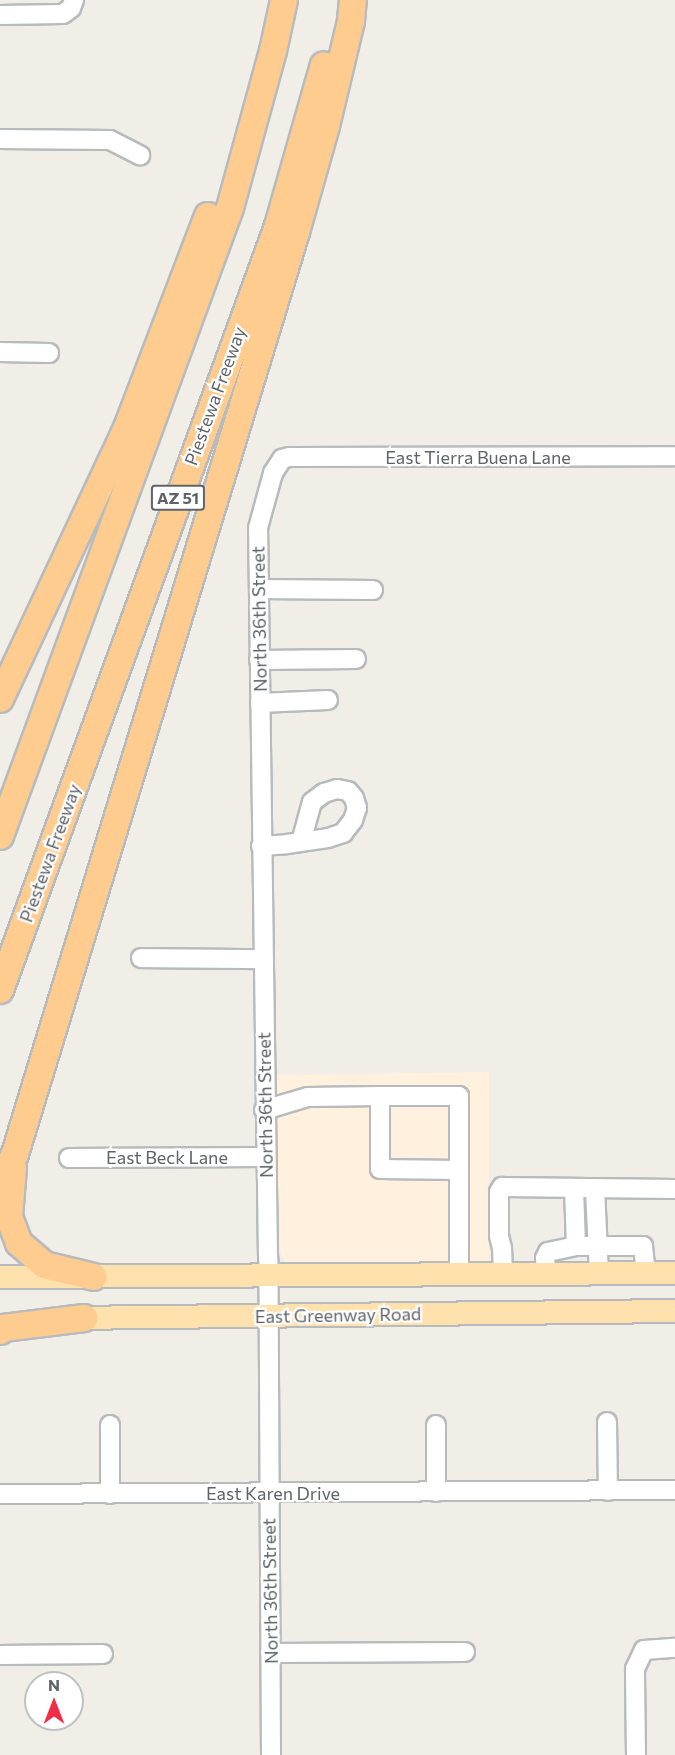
<!DOCTYPE html>
<style>
body{margin:0}
#map{position:relative;width:675px;height:1755px;overflow:hidden;background:#f1ede7;font-family:Commissioner,sans-serif}
div>[style]{position:absolute}
.commercial>*{inset:0;background:#fff1de}
.roads{filter:drop-shadow(2px 0 #b7bbbe) drop-shadow(-2px 0 #b7bbbe) drop-shadow(0 2px #b7bbbe) drop-shadow(0 -2px #b7bbbe)}
.minor>*{height:18px;margin:-9px;padding:0 9px;transform-origin:9px;border-radius:9px;background:#fff}
.major>*{height:22px;margin:-11px;padding:0 11px;transform-origin:11px;border-radius:11px;background:#ffe1ae}
.highway>*{height:26px;margin:-13px;padding:0 13px;transform-origin:13px;border-radius:13px;background:#ffcc90}
span{translate:-50% -50%;white-space:nowrap;text-align:center;line-height:1.15;-webkit-text-stroke:4.5px #fff;paint-order:stroke}
.shield-label span{padding:2px 4px;background:#fff;border:2px solid;border-radius:4px;-webkit-text-stroke-width:0}
.shield-label{font-size:16px;color:#5e6468;font-weight:700}
.street-label{font-size:18px;color:#5e6468}
.north{position:absolute;left:24px;top:1671px;width:60px;height:60px;box-sizing:border-box;background:#fff;border:2px solid #bfc1c3;border-radius:50%;rotate:0deg;font-size:16px;font-weight:700;line-height:24px;text-align:center;color:#5e6468}
.north::after{content:'';display:block;margin:auto;width:21px;height:27px;background:#f22c46;clip-path:polygon(50% 0,100% 100%,50% 72%,0 100%)}
</style>
<div id="map">
<div class="commercial">
<i style="clip-path:polygon(489px 1072px,489px 1265px,289px 1265px,285px 1262px,280px 1251px,274px 1075px)"></i>
</div>
<div class="roads">
<div class="minor">
<i style="left:0;top:15px;width:63px;rotate:-0.9deg"></i>
<i style="left:63px;top:14px;width:10px;rotate:-37deg"></i>
<i style="left:71px;top:8px;width:9px;rotate:-69deg"></i>
<i style="left:0;top:139px;width:110px;rotate:0.5deg"></i>
<i style="left:110px;top:140px;width:34px;rotate:27deg"></i>
<i style="left:0;top:352px;width:49px;rotate:1.2deg"></i>
<i style="left:259px;top:589px;width:114px;rotate:0.5deg"></i>
<i style="left:259px;top:660px;width:97px;rotate:-0.6deg"></i>
<i style="left:260px;top:703px;width:68px;rotate:-2.5deg"></i>
<i style="left:261px;top:846px;width:26px;rotate:-4deg"></i>
<i style="left:287px;top:844px;width:41px;rotate:-8.3deg"></i>
<i style="left:328px;top:838px;width:16px;rotate:-18deg"></i>
<i style="left:343px;top:833px;width:16px;rotate:-52deg"></i>
<i style="left:353px;top:820px;width:13px;rotate:-72deg"></i>
<i style="left:357px;top:808px;width:10px;rotate:-107deg"></i>
<i style="left:354px;top:798px;width:9px;rotate:-131deg"></i>
<i style="left:348px;top:791px;width:11px;rotate:-170deg"></i>
<i style="left:337px;top:789px;width:14px;rotate:163deg"></i>
<i style="left:324px;top:793px;width:15px;rotate:143deg"></i>
<i style="left:312px;top:802px;width:41px;rotate:105.4deg"></i>
<i style="left:141px;top:958px;width:121px;rotate:0.5deg"></i>
<i style="left:264px;top:1110px;width:46px;rotate:-16.5deg"></i>
<i style="left:308px;top:1097px;width:72px;rotate:-0.8deg"></i>
<i style="left:69px;top:1158px;width:196px;rotate:-0.3deg"></i>
<i style="left:459px;top:1170px;width:79px;rotate:-179.3deg"></i>
<i style="left:380px;top:1169px;width:73px;rotate:-90deg"></i>
<i style="left:380px;top:1096px;width:79px"></i>
<i style="left:459px;top:1096px;width:180px;rotate:90deg"></i>
<i style="left:595px;top:1189px;width:85px;rotate:87.3deg"></i>
<i style="left:576px;top:1246px;width:67px"></i>
<i style="left:643px;top:1246px;width:28px;rotate:84deg"></i>
<i style="left:503px;top:1275px;width:27px;rotate:-92deg"></i>
<i style="left:502px;top:1248px;width:12px;rotate:-104deg"></i>
<i style="left:499px;top:1236px;width:44px;rotate:-90deg"></i>
<i style="left:499px;top:1192px;width:6px;rotate:-59deg"></i>
<i style="left:502px;top:1187px;width:173px;rotate:0.7deg"></i>
<i style="left:546px;top:1275px;width:17px;rotate:-93deg"></i>
<i style="left:545px;top:1258px;width:7px;rotate:-63deg"></i>
<i style="left:548px;top:1252px;width:29px;rotate:-12deg"></i>
<i style="left:576px;top:1246px;width:58px;rotate:-92deg"></i>
<i style="left:607px;top:1422px;width:69px;rotate:89.2deg"></i>
<i style="left:436px;top:1492px;width:67px;rotate:-90deg"></i>
<i style="left:0;top:1494px;width:675px;rotate:-0.34deg"></i>
<i style="left:110px;top:1494px;width:69px;rotate:-90deg"></i>
<i style="left:270px;top:1653px;width:195px;rotate:-0.3deg"></i>
<i style="left:0;top:1655px;width:103px;rotate:-0.6deg"></i>
<i style="left:271px;top:1755px;width:497px;rotate:-90.3deg"></i>
<i style="left:268px;top:1258px;width:730px;rotate:-90.78deg"></i>
<i style="left:258px;top:528px;width:57px;rotate:-74.7deg"></i>
<i style="left:273px;top:473px;width:17px;rotate:-57deg"></i>
<i style="left:282px;top:459px;width:7px;rotate:-16deg"></i>
<i style="left:289px;top:457px;width:386px;rotate:-0.1deg"></i>
<i style="left:636px;top:1755px;width:86px;rotate:-90.7deg"></i>
<i style="left:635px;top:1669px;width:21px;rotate:-65deg"></i>
<i style="left:644px;top:1650px;width:31px;rotate:-4deg"></i>
</div>
<div class="major">
<i style="left:0;top:1277px;width:675px;rotate:-0.34deg"></i>
<i style="left:68px;top:1318px;width:607px;rotate:-0.66deg"></i>
</div>
<div class="highway">
<i style="left:0;top:699px;width:299px;rotate:-64.9deg"></i>
<i style="left:127px;top:428px;width:227px;rotate:-69.1deg"></i>
<i style="left:0;top:836px;width:669px;rotate:-69.89deg"></i>
<i style="left:230px;top:208px;width:163px;rotate:-74.7deg"></i>
<i style="left:273px;top:51px;width:52px;rotate:-77.8deg"></i>
<i style="left:0;top:990px;width:813px;rotate:-70deg"></i>
<i style="left:278px;top:226px;width:167px;rotate:-74.1deg"></i>
<i style="left:13px;top:1168px;width:49px;rotate:94.7deg"></i>
<i style="left:9px;top:1217px;width:28px;rotate:69deg"></i>
<i style="left:19px;top:1243px;width:33px;rotate:41deg"></i>
<i style="left:44px;top:1265px;width:51px;rotate:13.5deg"></i>
<i style="left:0;top:1187px;width:36px;rotate:-66deg"></i>
<i style="left:15px;top:1154px;width:964px;rotate:-73.05deg"></i>
<i style="left:296px;top:232px;width:110px;rotate:-74.2deg"></i>
<i style="left:326px;top:126px;width:108px;rotate:-76.6deg"></i>
<i style="left:351px;top:21px;width:21px;rotate:-85deg"></i>
<i style="left:0;top:1331px;width:4px;rotate:-45deg"></i>
<i style="left:3px;top:1328px;width:82px;rotate:-7deg"></i>
</div>
</div>
<div class="shield-label">
<span style="left:178px;top:498px">AZ 51</span>
</div>
<div class="street-label">
<span style="left:215px;top:396px;rotate:-70deg">Piestewa Freeway</span>
<span style="left:478px;top:457px">East Tierra Buena Lane</span>
<span style="left:259px;top:619px;rotate:-91deg">North 36th Street</span>
<span style="left:50px;top:853px;rotate:-70deg">Piestewa Freeway</span>
<span style="left:265px;top:1105px;rotate:-91deg">North 36th Street</span>
<span style="left:167px;top:1157px">East Beck Lane</span>
<span style="left:338px;top:1315px;rotate:-1deg">East Greenway Road</span>
<span style="left:273px;top:1493px">East Karen Drive</span>
<span style="left:270px;top:1591px;rotate:-91deg">North 36th Street</span>
</div>
<div class="north">N</div>
</div>
